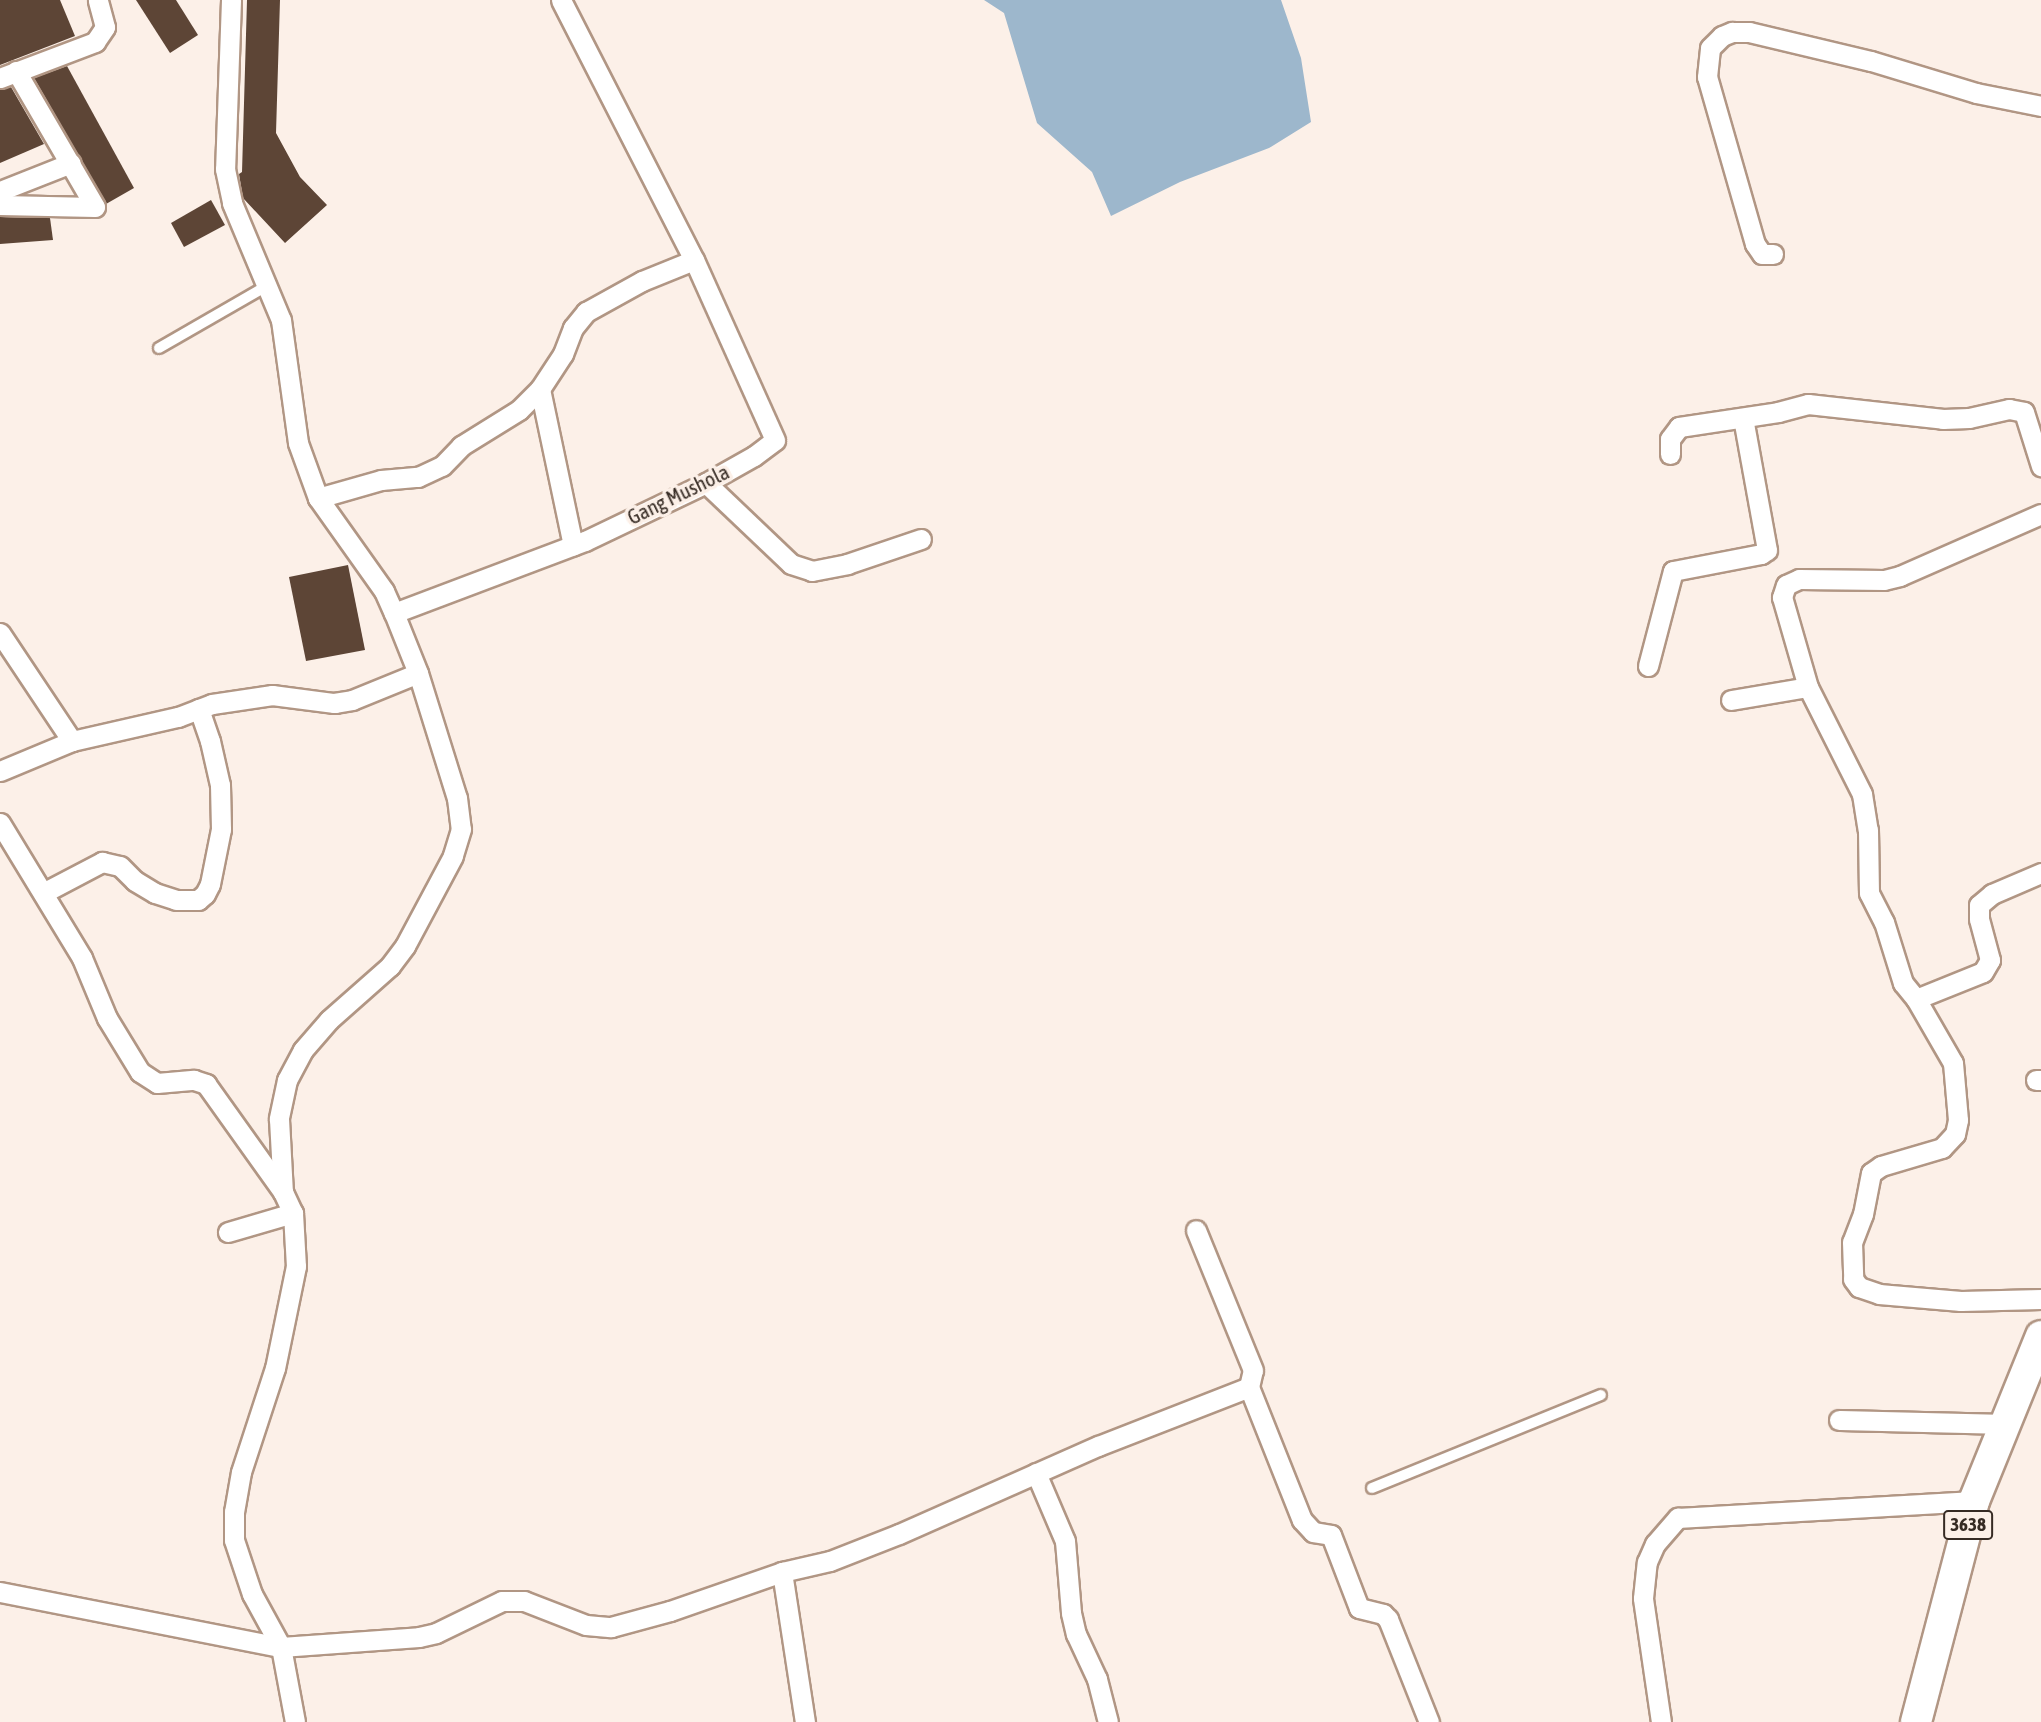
<!DOCTYPE html>
<style>
body{margin:0}
#map{position:relative;width:2041px;height:1722px;overflow:hidden;background:#fcf0e8;font-family:"Asap Condensed",sans-serif}
div>[style]{position:absolute}
.water>*{inset:0;background:#9db7cc}
.building>*{inset:0;background:#5d4536}
.roads{filter:drop-shadow(2px 0 #b19684) drop-shadow(-2px 0 #b19684) drop-shadow(0 2px #b19684) drop-shadow(0 -2px #b19684)}
.service>*{height:10px;margin:-5px;padding:0 5px;transform-origin:5px;border-radius:5px;background:#fff}
.minor>*{height:19px;margin:-9.5px;padding:0 9.5px;transform-origin:9.5px;border-radius:9.5px;background:#fff}
.primary>*{height:30px;margin:-15px;padding:0 15px;transform-origin:15px;border-radius:15px;background:#fff}
span{translate:-50% -50%;white-space:nowrap;text-align:center;line-height:1.15;-webkit-text-stroke:7px #fcf0e8;paint-order:stroke}
.shield-label span{padding:2px 5px;background:#fcf0e8;border:2px solid;border-radius:5px;-webkit-text-stroke-width:0}
.shield-label{font-size:19px;color:#362b24;font-weight:700}
.street-label{font-size:21px;color:#362b24}
</style>
<div id="map">
<div class="water">
<i style="clip-path:polygon(984px 0,1281px 0,1301px 58px,1311px 122px,1269px 148px,1180px 182px,1111px 216px,1092px 172px,1037px 123px,1004px 13px)"></i>
</div>
<div class="building">
<i style="clip-path:polygon(0 0,60px 0,75px 36px,0 65px)"></i>
<i style="clip-path:polygon(136px 0,176px 0,198px 35px,170px 53px)"></i>
<i style="clip-path:polygon(247px 0,280px 0,276px 133px,300px 177px,327px 205px,285px 243px,243px 198px,239px 174px,242px 172px)"></i>
<i style="clip-path:polygon(67px 66px,134px 188px,106px 204px,34px 78px)"></i>
<i style="clip-path:polygon(11px 87px,44px 144px,0 163px,0 90px)"></i>
<i style="clip-path:polygon(211px 200px,225px 225px,184px 247px,171px 223px)"></i>
<i style="clip-path:polygon(0 217px,50px 218px,53px 240px,0 244px)"></i>
<i style="clip-path:polygon(348px 565px,365px 650px,306px 661px,289px 577px)"></i>
</div>
<div class="roads">
<div class="service">
<i style="left:159px;top:348px;width:125px;rotate:-29.9deg"></i>
<i style="left:1372px;top:1488px;width:247px;rotate:-22.1deg"></i>
</div>
<div class="minor">
<i style="left:231px;top:0;width:169px;rotate:92deg"></i>
<i style="left:225px;top:169px;width:35px;rotate:78deg"></i>
<i style="left:232px;top:203px;width:127px;rotate:67.3deg"></i>
<i style="left:281px;top:320px;width:124px;rotate:82.1deg"></i>
<i style="left:298px;top:443px;width:59px;rotate:70deg"></i>
<i style="left:318px;top:498px;width:114px;rotate:54.6deg"></i>
<i style="left:384px;top:591px;width:24px;rotate:66deg"></i>
<i style="left:394px;top:613px;width:65px;rotate:68.2deg"></i>
<i style="left:418px;top:673px;width:131px;rotate:72.7deg"></i>
<i style="left:457px;top:798px;width:31px;rotate:83deg"></i>
<i style="left:461px;top:829px;width:28px;rotate:107deg"></i>
<i style="left:453px;top:856px;width:102px;rotate:118.1deg"></i>
<i style="left:405px;top:946px;width:25px;rotate:127deg"></i>
<i style="left:390px;top:966px;width:81px;rotate:138.5deg"></i>
<i style="left:329px;top:1020px;width:40px;rotate:131deg"></i>
<i style="left:303px;top:1050px;width:34px;rotate:118deg"></i>
<i style="left:287px;top:1080px;width:40px;rotate:102deg"></i>
<i style="left:279px;top:1119px;width:73px;rotate:86.9deg"></i>
<i style="left:16px;top:71px;width:157px;rotate:59.8deg"></i>
<i style="left:0;top:78px;width:102px;rotate:-20.8deg"></i>
<i style="left:95px;top:42px;width:18px;rotate:-56deg"></i>
<i style="left:105px;top:27px;width:28px;rotate:-105deg"></i>
<i style="left:0;top:191px;width:76px;rotate:-21.5deg"></i>
<i style="left:0;top:205px;width:95px;rotate:1.2deg"></i>
<i style="left:1773px;top:254px;width:11px;rotate:180deg"></i>
<i style="left:1762px;top:254px;width:12px;rotate:-125deg"></i>
<i style="left:1755px;top:244px;width:174px;rotate:-106deg"></i>
<i style="left:1707px;top:77px;width:29px;rotate:-84deg"></i>
<i style="left:1710px;top:48px;width:17px;rotate:-45deg"></i>
<i style="left:1722px;top:36px;width:11px;rotate:-22deg"></i>
<i style="left:1732px;top:32px;width:17px"></i>
<i style="left:1749px;top:32px;width:125px;rotate:13.4deg"></i>
<i style="left:1871px;top:61px;width:110px;rotate:16.9deg"></i>
<i style="left:1976px;top:93px;width:66px;rotate:11.3deg"></i>
<i style="left:540px;top:389px;width:160px;rotate:78.1deg"></i>
<i style="left:1670px;top:454px;width:15px;rotate:-90deg"></i>
<i style="left:1670px;top:439px;width:15px;rotate:-53deg"></i>
<i style="left:1679px;top:427px;width:100px;rotate:-8.6deg"></i>
<i style="left:1778px;top:412px;width:31px;rotate:-15deg"></i>
<i style="left:1808px;top:404px;width:136px;rotate:6.3deg"></i>
<i style="left:1943px;top:419px;width:26px;rotate:-2deg"></i>
<i style="left:1969px;top:418px;width:41px;rotate:-12.7deg"></i>
<i style="left:2009px;top:409px;width:15px;rotate:11deg"></i>
<i style="left:2024px;top:412px;width:57px;rotate:72.5deg"></i>
<i style="left:706px;top:483px;width:117px;rotate:43.6deg"></i>
<i style="left:791px;top:564px;width:22px;rotate:18deg"></i>
<i style="left:812px;top:571px;width:36px;rotate:-11deg"></i>
<i style="left:847px;top:564px;width:78px;rotate:-18.7deg"></i>
<i style="left:318px;top:498px;width:66px;rotate:-15.9deg"></i>
<i style="left:381px;top:480px;width:37px;rotate:-5deg"></i>
<i style="left:418px;top:477px;width:26px;rotate:-25deg"></i>
<i style="left:442px;top:466px;width:28px;rotate:-46deg"></i>
<i style="left:461px;top:446px;width:68px;rotate:-31.8deg"></i>
<i style="left:519px;top:410px;width:30px;rotate:-45deg"></i>
<i style="left:540px;top:389px;width:42px;rotate:-56.7deg"></i>
<i style="left:563px;top:354px;width:28px;rotate:-69deg"></i>
<i style="left:573px;top:328px;width:21px;rotate:-51deg"></i>
<i style="left:586px;top:312px;width:64px;rotate:-29deg"></i>
<i style="left:642px;top:281px;width:56px;rotate:-22deg"></i>
<i style="left:694px;top:260px;width:292px;rotate:-117.1deg"></i>
<i style="left:2041px;top:514px;width:154px;rotate:156.3deg"></i>
<i style="left:1900px;top:576px;width:16px;rotate:166deg"></i>
<i style="left:1884px;top:580px;width:85px;rotate:-179.3deg"></i>
<i style="left:1799px;top:579px;width:14px;rotate:155deg"></i>
<i style="left:1786px;top:585px;width:13px;rotate:108deg"></i>
<i style="left:1782px;top:597px;width:94px;rotate:73.9deg"></i>
<i style="left:1808px;top:687px;width:120px;rotate:63.2deg"></i>
<i style="left:1862px;top:794px;width:36px;rotate:81deg"></i>
<i style="left:1868px;top:830px;width:63px;rotate:89.1deg"></i>
<i style="left:1869px;top:893px;width:33px;rotate:63deg"></i>
<i style="left:1884px;top:922px;width:64px;rotate:72.7deg"></i>
<i style="left:1903px;top:983px;width:21px;rotate:51deg"></i>
<i style="left:1916px;top:999px;width:72px;rotate:-21.9deg"></i>
<i style="left:1983px;top:972px;width:14px;rotate:-60deg"></i>
<i style="left:1990px;top:960px;width:42px;rotate:-105deg"></i>
<i style="left:1979px;top:919px;width:14px;rotate:-90deg"></i>
<i style="left:1979px;top:905px;width:17px;rotate:-40deg"></i>
<i style="left:1992px;top:894px;width:53px;rotate:-23.2deg"></i>
<i style="left:394px;top:613px;width:204px;rotate:-20.7deg"></i>
<i style="left:585px;top:541px;width:134px;rotate:-25.6deg"></i>
<i style="left:706px;top:483px;width:55px;rotate:-29.4deg"></i>
<i style="left:754px;top:456px;width:26px;rotate:-37deg"></i>
<i style="left:775px;top:440px;width:197px;rotate:-114.2deg"></i>
<i style="left:0;top:633px;width:130px;rotate:56.3deg"></i>
<i style="left:1648px;top:666px;width:98px;rotate:-75.3deg"></i>
<i style="left:1673px;top:571px;width:90px;rotate:-10.9deg"></i>
<i style="left:1761px;top:554px;width:7px;rotate:-34deg"></i>
<i style="left:1767px;top:550px;width:134px;rotate:-100.3deg"></i>
<i style="left:1731px;top:700px;width:78px;rotate:-9.6deg"></i>
<i style="left:0;top:771px;width:78px;rotate:-22.6deg"></i>
<i style="left:72px;top:741px;width:109px;rotate:-12.8deg"></i>
<i style="left:178px;top:717px;width:36px;rotate:-21deg"></i>
<i style="left:212px;top:704px;width:61px;rotate:-8.5deg"></i>
<i style="left:272px;top:695px;width:63px;rotate:7.4deg"></i>
<i style="left:334px;top:703px;width:18px;rotate:-9deg"></i>
<i style="left:352px;top:700px;width:71px;rotate:-22.2deg"></i>
<i style="left:0;top:823px;width:158px;rotate:58.7deg"></i>
<i style="left:82px;top:958px;width:65px;rotate:67.4deg"></i>
<i style="left:107px;top:1018px;width:63px;rotate:58.6deg"></i>
<i style="left:140px;top:1072px;width:20px;rotate:33deg"></i>
<i style="left:157px;top:1083px;width:37px;rotate:-5deg"></i>
<i style="left:194px;top:1080px;width:13px;rotate:18deg"></i>
<i style="left:206px;top:1084px;width:133px;rotate:54.5deg"></i>
<i style="left:283px;top:1192px;width:23px;rotate:65deg"></i>
<i style="left:293px;top:1213px;width:53px;rotate:86.8deg"></i>
<i style="left:296px;top:1266px;width:104px;rotate:101.6deg"></i>
<i style="left:275px;top:1368px;width:109px;rotate:108.1deg"></i>
<i style="left:241px;top:1472px;width:41px;rotate:99.9deg"></i>
<i style="left:234px;top:1512px;width:28px;rotate:90deg"></i>
<i style="left:234px;top:1540px;width:57px;rotate:71.6deg"></i>
<i style="left:252px;top:1594px;width:60px;rotate:61.3deg"></i>
<i style="left:281px;top:1647px;width:76px;rotate:79.4deg"></i>
<i style="left:43px;top:893px;width:67px;rotate:-27.7deg"></i>
<i style="left:102px;top:862px;width:18px;rotate:13deg"></i>
<i style="left:120px;top:866px;width:21px;rotate:45deg"></i>
<i style="left:135px;top:881px;width:23px;rotate:31deg"></i>
<i style="left:155px;top:893px;width:22px;rotate:18deg"></i>
<i style="left:176px;top:900px;width:22px"></i>
<i style="left:198px;top:900px;width:9px;rotate:-41deg"></i>
<i style="left:205px;top:894px;width:11px;rotate:-63deg"></i>
<i style="left:210px;top:884px;width:56px;rotate:-78.7deg"></i>
<i style="left:221px;top:829px;width:44px;rotate:-91.3deg"></i>
<i style="left:220px;top:785px;width:45px;rotate:-102.8deg"></i>
<i style="left:210px;top:741px;width:34px;rotate:-109deg"></i>
<i style="left:1916px;top:999px;width:74px;rotate:60deg"></i>
<i style="left:1953px;top:1063px;width:57px;rotate:85deg"></i>
<i style="left:1958px;top:1120px;width:14px;rotate:102deg"></i>
<i style="left:1955px;top:1134px;width:19px;rotate:133deg"></i>
<i style="left:1942px;top:1148px;width:64px;rotate:163.6deg"></i>
<i style="left:1881px;top:1166px;width:12px;rotate:145deg"></i>
<i style="left:1871px;top:1173px;width:42px;rotate:101deg"></i>
<i style="left:1863px;top:1214px;width:30px;rotate:111deg"></i>
<i style="left:1852px;top:1242px;width:37px;rotate:88deg"></i>
<i style="left:1853px;top:1279px;width:10px;rotate:53deg"></i>
<i style="left:1859px;top:1287px;width:21px;rotate:19deg"></i>
<i style="left:1879px;top:1294px;width:82px;rotate:4.9deg"></i>
<i style="left:1961px;top:1301px;width:80px;rotate:-1.4deg"></i>
<i style="left:2036px;top:1080px;width:5px"></i>
<i style="left:228px;top:1232px;width:68px;rotate:-16.3deg"></i>
<i style="left:1249px;top:1387px;width:143px;rotate:68.3deg"></i>
<i style="left:1302px;top:1520px;width:16px;rotate:47deg"></i>
<i style="left:1313px;top:1532px;width:18px;rotate:9deg"></i>
<i style="left:1331px;top:1535px;width:78px;rotate:69deg"></i>
<i style="left:1359px;top:1608px;width:25px;rotate:14deg"></i>
<i style="left:1383px;top:1614px;width:7px;rotate:45deg"></i>
<i style="left:1388px;top:1619px;width:111px;rotate:68.3deg"></i>
<i style="left:1839px;top:1420px;width:169px;rotate:1.4deg"></i>
<i style="left:1036px;top:1473px;width:74px;rotate:66.9deg"></i>
<i style="left:1065px;top:1541px;width:72px;rotate:85.2deg"></i>
<i style="left:1071px;top:1613px;width:22px;rotate:77deg"></i>
<i style="left:1076px;top:1634px;width:50px;rotate:65deg"></i>
<i style="left:1097px;top:1679px;width:44px;rotate:75.7deg"></i>
<i style="left:782px;top:1572px;width:152px;rotate:81.3deg"></i>
<i style="left:0;top:1592px;width:286px;rotate:11.1deg"></i>
<i style="left:281px;top:1647px;width:138px;rotate:-4.1deg"></i>
<i style="left:419px;top:1637px;width:17px;rotate:-13deg"></i>
<i style="left:436px;top:1633px;width:73px;rotate:-25.9deg"></i>
<i style="left:502px;top:1601px;width:22px"></i>
<i style="left:524px;top:1601px;width:66px;rotate:21.2deg"></i>
<i style="left:586px;top:1625px;width:25px;rotate:5deg"></i>
<i style="left:611px;top:1627px;width:61px;rotate:-15.2deg"></i>
<i style="left:670px;top:1611px;width:119px;rotate:-19.2deg"></i>
<i style="left:782px;top:1572px;width:49px;rotate:-12.9deg"></i>
<i style="left:830px;top:1561px;width:74px;rotate:-21.4deg"></i>
<i style="left:899px;top:1534px;width:218px;rotate:-23.9deg"></i>
<i style="left:1098px;top:1446px;width:162px;rotate:-21.3deg"></i>
<i style="left:1249px;top:1387px;width:17px;rotate:-77deg"></i>
<i style="left:1253px;top:1370px;width:151px;rotate:-112.2deg"></i>
<i style="left:1661px;top:1722px;width:125px;rotate:-98.3deg"></i>
<i style="left:1643px;top:1598px;width:36px;rotate:-84deg"></i>
<i style="left:1647px;top:1562px;width:20px;rotate:-66deg"></i>
<i style="left:1655px;top:1544px;width:35px;rotate:-49deg"></i>
<i style="left:1678px;top:1518px;width:296px;rotate:-3.3deg"></i>
</div>
<div class="primary">
<i style="left:1916px;top:1722px;width:228px;rotate:-75.3deg"></i>
<i style="left:1974px;top:1501px;width:178px;rotate:-67.9deg"></i>
</div>
</div>
<div class="shield-label">
<span style="left:1968px;top:1525px">3638</span>
</div>
<div class="street-label">
<span style="left:678px;top:494px;rotate:-26deg">Gang Mushola</span>
</div>
</div>
